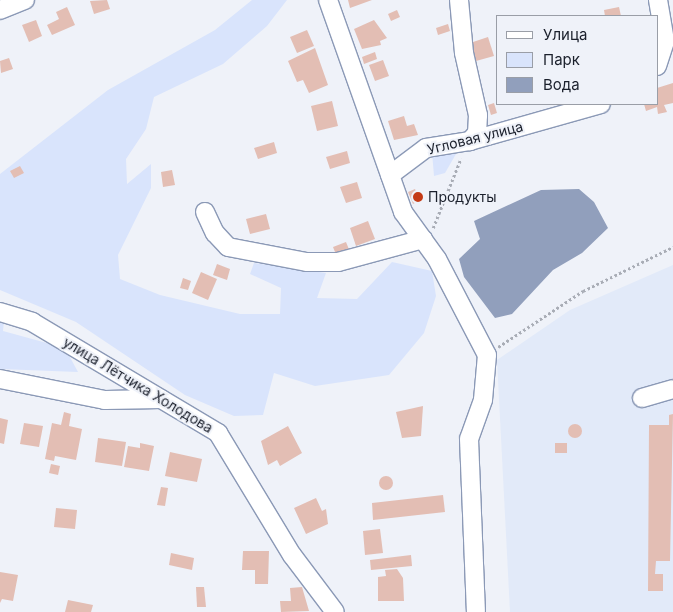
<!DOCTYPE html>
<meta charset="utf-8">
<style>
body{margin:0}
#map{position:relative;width:673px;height:612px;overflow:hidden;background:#eff2f9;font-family:Inter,sans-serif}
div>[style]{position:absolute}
.built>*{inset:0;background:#e2eaf9}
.green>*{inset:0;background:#d9e4fc}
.water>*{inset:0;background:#919fbc}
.building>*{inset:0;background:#e3beb4}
.round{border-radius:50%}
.path>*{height:2.5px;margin-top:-1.25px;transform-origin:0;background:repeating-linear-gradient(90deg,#a9adb6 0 2.5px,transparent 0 5px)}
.roads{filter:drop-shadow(1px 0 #8b99b6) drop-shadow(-1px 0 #8b99b6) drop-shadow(0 1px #8b99b6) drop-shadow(0 -1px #8b99b6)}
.minor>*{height:18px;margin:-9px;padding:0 9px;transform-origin:9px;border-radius:9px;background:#fff}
.dots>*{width:14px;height:14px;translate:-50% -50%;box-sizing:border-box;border:2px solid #eff2f9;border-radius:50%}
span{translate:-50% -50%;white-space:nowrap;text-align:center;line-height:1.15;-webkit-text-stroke:4px #eff2f9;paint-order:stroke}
.street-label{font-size:14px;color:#1b202c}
.poi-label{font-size:14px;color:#1b202c}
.left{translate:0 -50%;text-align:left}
.legend{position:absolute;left:496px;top:15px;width:162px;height:90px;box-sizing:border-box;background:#eff2f9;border:1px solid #9a9ea7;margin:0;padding:6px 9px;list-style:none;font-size:15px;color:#1b202c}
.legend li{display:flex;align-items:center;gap:10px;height:25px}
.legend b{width:25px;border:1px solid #9a9ea7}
</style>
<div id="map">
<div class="built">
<i style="clip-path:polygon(673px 265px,673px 612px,510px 612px,497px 360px,570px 310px)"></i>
</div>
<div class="green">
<i style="clip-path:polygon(252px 0,287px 0,267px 26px,223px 64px,154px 97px,146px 129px,126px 159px,127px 184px,151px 164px,151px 188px,118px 255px,120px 279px,160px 295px,240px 314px,280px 314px,281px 288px,250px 274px,254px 263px,326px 273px,317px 298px,357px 299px,392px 262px,432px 271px,436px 296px,424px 333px,389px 375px,315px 386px,274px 373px,263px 415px,234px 416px,185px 395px,76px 322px,0 290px,0 174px,108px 90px,215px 30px)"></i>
<i style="clip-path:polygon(432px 152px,456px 154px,445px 173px,434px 176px)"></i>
<i style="clip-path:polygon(0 320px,4px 321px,3px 331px,65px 348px,78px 372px,0 369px)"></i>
</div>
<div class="water">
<i style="clip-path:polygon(579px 189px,594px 202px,608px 228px,582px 253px,553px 270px,512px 314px,495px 318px,464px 277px,459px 259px,480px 239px,474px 221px,541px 190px)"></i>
</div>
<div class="building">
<i style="clip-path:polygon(107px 0,110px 9px,94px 14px,90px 1px)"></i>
<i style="clip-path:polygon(348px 0,372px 0,350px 8px)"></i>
<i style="clip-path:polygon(67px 7px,75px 25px,52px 35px,47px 25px,59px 19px,56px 12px)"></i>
<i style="clip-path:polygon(619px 7px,621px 16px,605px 16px,604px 10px)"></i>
<i style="clip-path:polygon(397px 10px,400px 17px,391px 21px,388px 14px)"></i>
<i style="clip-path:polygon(36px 20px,42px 36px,29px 42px,22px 25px)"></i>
<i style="clip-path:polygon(374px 20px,387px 38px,380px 41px,381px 45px,362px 49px,354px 29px)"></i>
<i style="clip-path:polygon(448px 24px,450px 31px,438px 35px,436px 28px)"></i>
<i style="clip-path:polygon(307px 30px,314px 46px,297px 53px,290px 37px)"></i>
<i style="clip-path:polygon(488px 37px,494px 56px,476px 61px,470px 43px)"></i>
<i style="clip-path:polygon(315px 48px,328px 85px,309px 93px,303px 80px,297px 82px,288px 61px)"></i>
<i style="clip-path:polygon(375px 52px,377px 59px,364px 64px,362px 57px)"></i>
<i style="clip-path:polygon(9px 58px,13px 69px,1px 73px,0 61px)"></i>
<i style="clip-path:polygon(383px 60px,389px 76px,375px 81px,369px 65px)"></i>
<i style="clip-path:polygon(673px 83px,673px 103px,664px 105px,667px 112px,658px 114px,657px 107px,646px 111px,644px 104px,657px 104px,657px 88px)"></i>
<i style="clip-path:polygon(332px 101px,338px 126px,317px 131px,311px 106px)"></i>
<i style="clip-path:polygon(494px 103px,497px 113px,491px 115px,488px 105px)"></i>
<i style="clip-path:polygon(404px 116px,407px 126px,414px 124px,418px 135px,394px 140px,388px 121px)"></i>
<i style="clip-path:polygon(274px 142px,277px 153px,258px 159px,254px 148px)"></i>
<i style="clip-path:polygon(347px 151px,350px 163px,330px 169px,326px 157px)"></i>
<i style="clip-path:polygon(20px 166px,24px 173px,14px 178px,10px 171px)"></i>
<i style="clip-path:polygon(172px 170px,175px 185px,163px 187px,161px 172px)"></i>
<i style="clip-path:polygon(357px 182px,362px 198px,346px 203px,340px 187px)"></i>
<i style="clip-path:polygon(415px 189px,420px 200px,413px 204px,408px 192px)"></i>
<i style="clip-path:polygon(266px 214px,270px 229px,250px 234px,246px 219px)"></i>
<i style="clip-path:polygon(368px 221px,375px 239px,356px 246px,350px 228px)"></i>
<i style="clip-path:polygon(346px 242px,350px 252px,337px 257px,333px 247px)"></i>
<i style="clip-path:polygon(217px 264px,230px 269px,227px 280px,213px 275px)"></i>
<i style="clip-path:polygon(201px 272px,217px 279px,208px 300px,192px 293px)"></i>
<i style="clip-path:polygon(183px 278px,191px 281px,188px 290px,180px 288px)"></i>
<i style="clip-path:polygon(423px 406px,421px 436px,402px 438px,396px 412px)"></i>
<i style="clip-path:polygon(64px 412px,71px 414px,69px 426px,82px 429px,76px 460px,55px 456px,54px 461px,45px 459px,52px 423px,61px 425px)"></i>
<i style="clip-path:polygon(673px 414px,670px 561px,656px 561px,655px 574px,663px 574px,663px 591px,648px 591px,649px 425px,669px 425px,669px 415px)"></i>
<i style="clip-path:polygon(0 418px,8px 420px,4px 444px,0 443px)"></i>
<i style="clip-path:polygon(24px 423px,43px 426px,39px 447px,20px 444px)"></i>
<i class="round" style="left:568px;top:424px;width:14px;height:14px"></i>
<i style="clip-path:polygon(288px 426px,302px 453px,280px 466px,277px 460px,268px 465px,261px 441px)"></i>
<i style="clip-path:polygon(98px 438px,126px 442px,122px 466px,95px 462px)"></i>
<i style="clip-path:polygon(140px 443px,154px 446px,149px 471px,124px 467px,128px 446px,140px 448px)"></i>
<i style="clip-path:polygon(555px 443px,567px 443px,567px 453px,555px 453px)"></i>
<i style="clip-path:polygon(170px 452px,202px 459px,197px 482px,165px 476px)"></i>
<i style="clip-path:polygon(51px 464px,60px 466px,58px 475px,49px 473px)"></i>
<i class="round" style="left:379px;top:476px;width:14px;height:14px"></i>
<i style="clip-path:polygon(161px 487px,168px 488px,165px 506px,157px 505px)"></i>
<i style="clip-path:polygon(443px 495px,445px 512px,373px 520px,372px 503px)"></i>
<i style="clip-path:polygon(316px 498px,322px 511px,326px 509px,328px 524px,306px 534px,294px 508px)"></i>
<i style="clip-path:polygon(56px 508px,77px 510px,75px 529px,54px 527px)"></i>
<i style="clip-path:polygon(380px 529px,383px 553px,365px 555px,363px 531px)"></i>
<i style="clip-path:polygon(243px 551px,269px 551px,268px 584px,255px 584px,255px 570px,242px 570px)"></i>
<i style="clip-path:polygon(171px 553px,194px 558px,192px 570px,169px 565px)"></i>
<i style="clip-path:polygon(411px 555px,412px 566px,371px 570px,370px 560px)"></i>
<i style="clip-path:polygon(397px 569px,403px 578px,404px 601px,378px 601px,378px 577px,386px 576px,385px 570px)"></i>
<i style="clip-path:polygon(0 572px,18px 575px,13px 601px,2px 599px,0 603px)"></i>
<i style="clip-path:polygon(196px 587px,204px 587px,206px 607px,197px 607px)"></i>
<i style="clip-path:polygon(302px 587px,309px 611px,281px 612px,280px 601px,291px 601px,290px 588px)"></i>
<i style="clip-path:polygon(68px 600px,93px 605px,91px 612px,65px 612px)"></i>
</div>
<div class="path">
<i style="left:433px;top:228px;width:75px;rotate:-68.2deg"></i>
<i style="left:498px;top:347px;width:102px;rotate:-33.4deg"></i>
<i style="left:583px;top:291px;width:100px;rotate:-26.1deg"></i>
</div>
<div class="roads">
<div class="minor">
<i style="left:328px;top:0;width:225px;rotate:70.5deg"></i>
<i style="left:403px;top:212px;width:58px;rotate:54.1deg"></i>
<i style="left:437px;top:259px;width:108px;rotate:62.5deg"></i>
<i style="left:487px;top:355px;width:45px;rotate:95.1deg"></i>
<i style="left:483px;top:400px;width:41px;rotate:109.7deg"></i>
<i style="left:469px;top:439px;width:173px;rotate:87.7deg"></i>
<i style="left:459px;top:0;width:53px;rotate:84.6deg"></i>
<i style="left:464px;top:53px;width:64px;rotate:77.3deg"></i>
<i style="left:478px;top:115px;width:18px;rotate:93deg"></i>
<i style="left:477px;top:133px;width:11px;rotate:131deg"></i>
<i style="left:0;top:10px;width:27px;rotate:-22deg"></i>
<i style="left:657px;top:66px;width:26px;rotate:-72deg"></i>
<i style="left:665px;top:41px;width:42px;rotate:-99.7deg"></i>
<i style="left:390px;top:175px;width:45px;rotate:-36.9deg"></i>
<i style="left:426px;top:148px;width:45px;rotate:-9deg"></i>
<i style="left:470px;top:141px;width:136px;rotate:-15.8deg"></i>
<i style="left:205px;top:212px;width:23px;rotate:65deg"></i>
<i style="left:215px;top:233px;width:19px;rotate:47deg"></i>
<i style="left:228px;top:247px;width:80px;rotate:10.8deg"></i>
<i style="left:307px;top:262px;width:31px"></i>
<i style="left:338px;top:262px;width:88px;rotate:-15.1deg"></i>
<i style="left:0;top:312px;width:34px;rotate:17deg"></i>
<i style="left:32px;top:322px;width:217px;rotate:30.8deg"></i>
<i style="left:218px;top:433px;width:143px;rotate:58.8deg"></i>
<i style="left:292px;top:555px;width:71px;rotate:53deg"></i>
<i style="left:0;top:379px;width:107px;rotate:11.3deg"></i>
<i style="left:105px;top:400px;width:56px;rotate:-1deg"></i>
<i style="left:642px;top:398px;width:32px;rotate:-16deg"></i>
</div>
</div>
<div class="dots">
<i style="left:418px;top:197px;background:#c43a15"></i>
</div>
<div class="street-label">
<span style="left:475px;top:138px;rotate:-14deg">Угловая улица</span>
<span style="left:138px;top:385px;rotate:31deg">улица Лётчика Холодова</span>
</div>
<div class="poi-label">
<span class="left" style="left:428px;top:197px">Продукты</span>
</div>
<ul class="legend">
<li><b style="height:6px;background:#fff"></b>Улица</li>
<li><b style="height:14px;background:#d9e4fc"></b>Парк</li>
<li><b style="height:14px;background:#919fbc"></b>Вода</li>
</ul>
</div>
